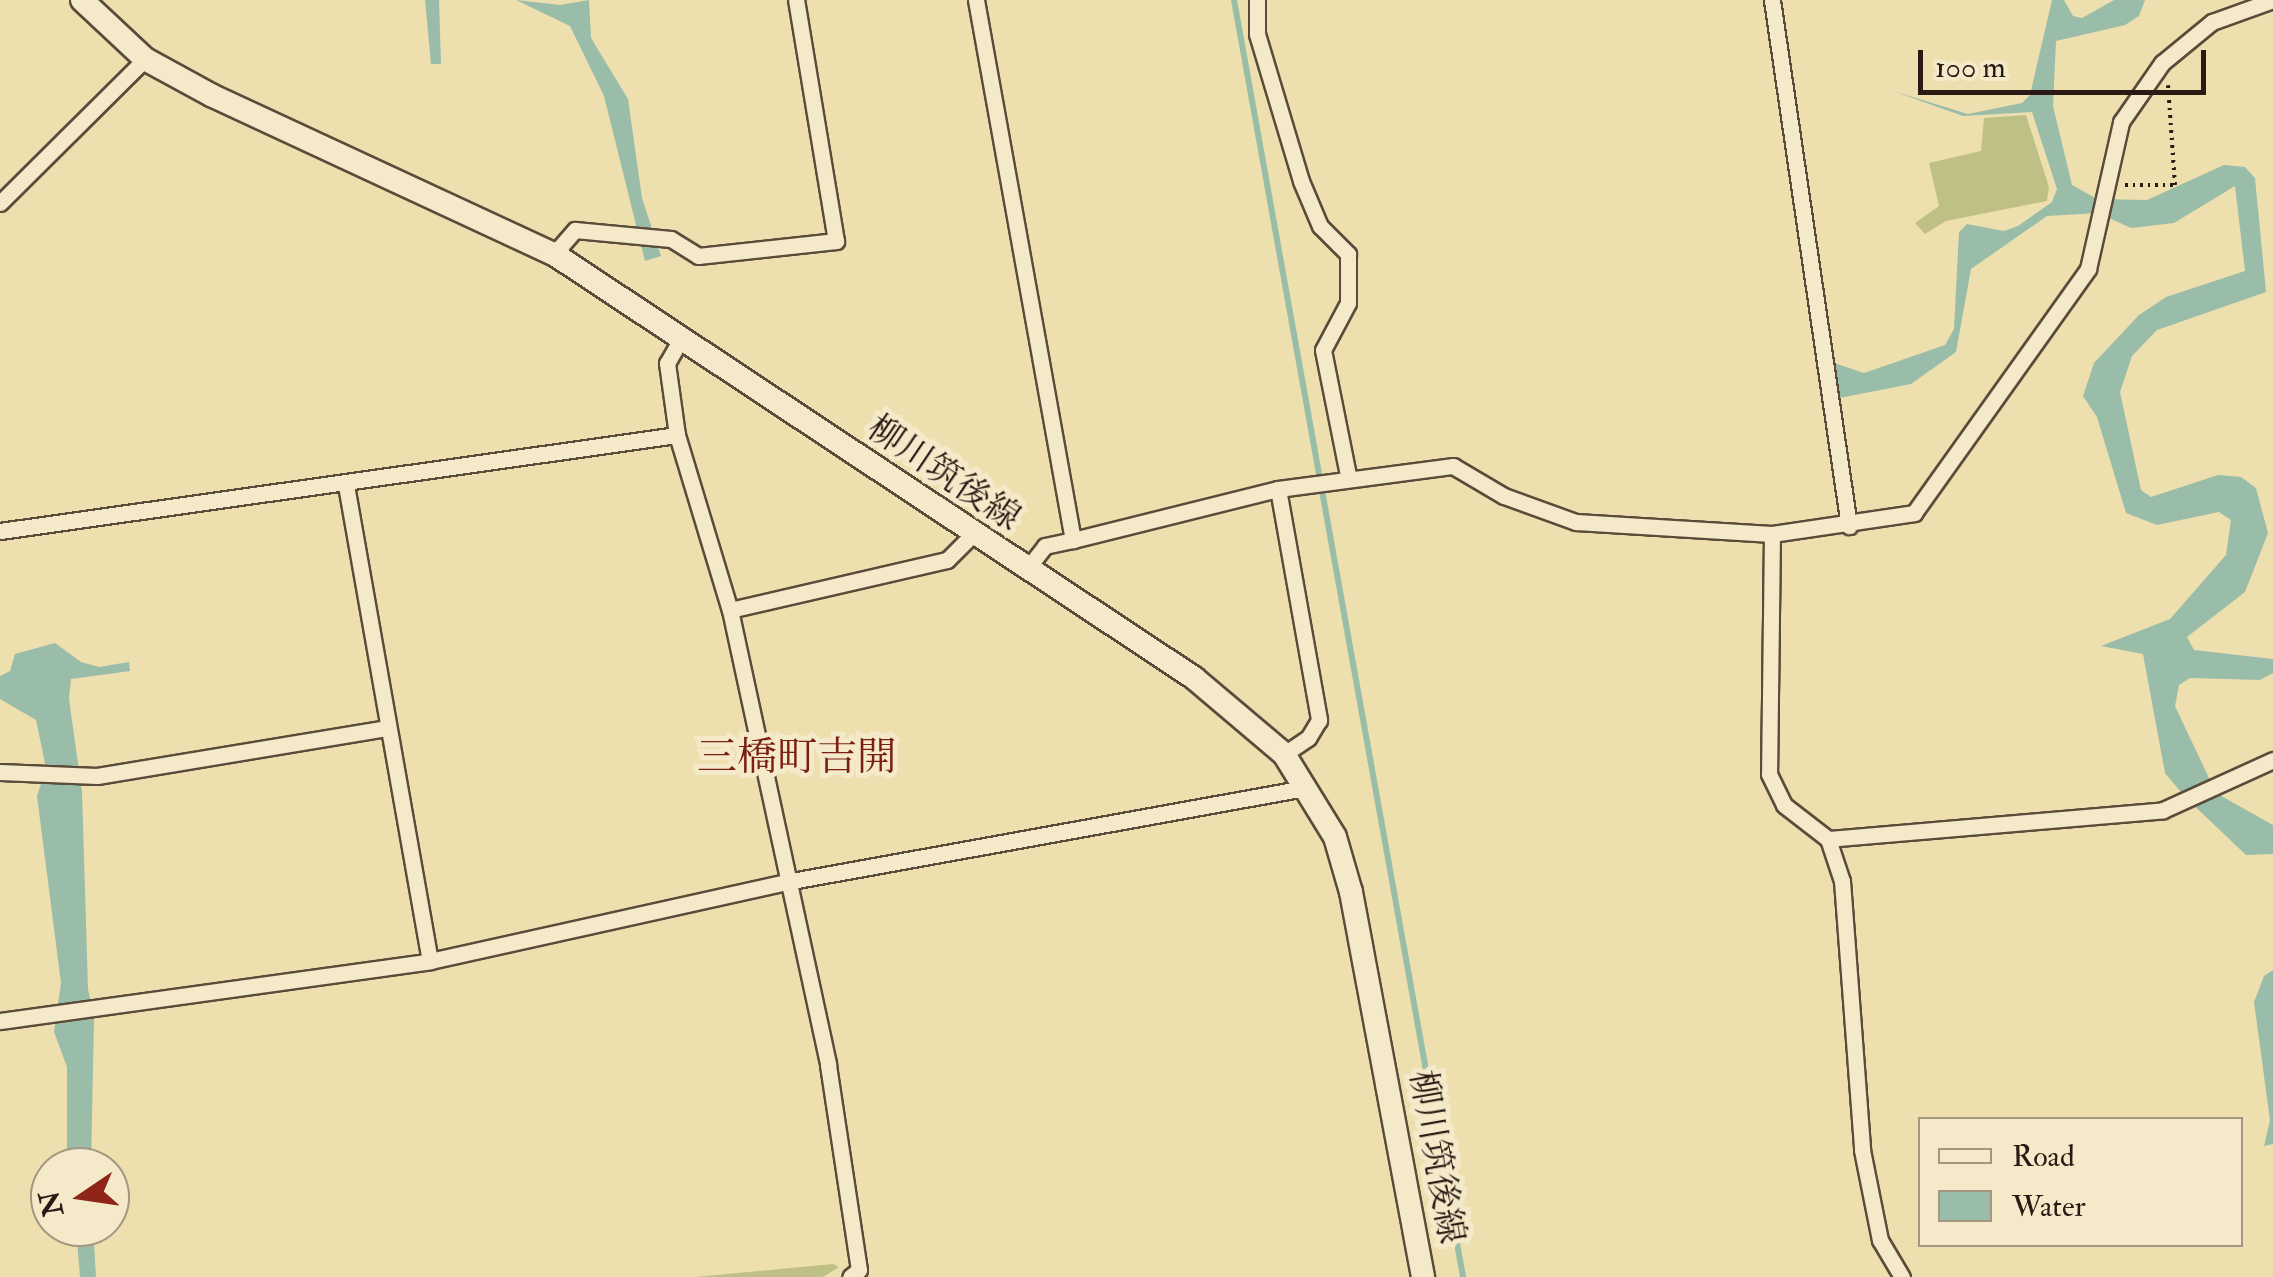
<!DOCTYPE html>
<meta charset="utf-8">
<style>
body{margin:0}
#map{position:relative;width:2273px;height:1277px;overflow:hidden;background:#eedfae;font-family:"IM FELL Double Pica","Noto Serif JP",serif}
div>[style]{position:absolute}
.green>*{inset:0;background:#bfc086}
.water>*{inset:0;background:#99bda9}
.stream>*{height:6px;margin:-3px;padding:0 3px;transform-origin:3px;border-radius:3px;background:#99bda9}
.path>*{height:4px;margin-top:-2px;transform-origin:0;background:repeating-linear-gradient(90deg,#2a1a14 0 2.5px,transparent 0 7.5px)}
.roads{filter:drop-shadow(2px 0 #5b4b3a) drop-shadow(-2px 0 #5b4b3a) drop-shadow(0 2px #5b4b3a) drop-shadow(0 -2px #5b4b3a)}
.minor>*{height:15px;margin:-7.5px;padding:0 7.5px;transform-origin:7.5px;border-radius:7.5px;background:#f4eaca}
.secondary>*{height:22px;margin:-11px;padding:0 11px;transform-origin:11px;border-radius:11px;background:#f4eaca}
span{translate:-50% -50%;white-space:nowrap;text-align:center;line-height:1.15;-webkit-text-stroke:10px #f4eaca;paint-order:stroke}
.street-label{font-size:35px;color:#2a1a14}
.quarter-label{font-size:40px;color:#7a1f14}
.legend{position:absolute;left:1918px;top:1117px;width:325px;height:130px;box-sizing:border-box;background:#f4eaca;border:2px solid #a39781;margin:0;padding:12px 18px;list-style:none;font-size:30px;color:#2a1a14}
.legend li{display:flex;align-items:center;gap:20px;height:50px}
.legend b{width:50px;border:2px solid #a39781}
.north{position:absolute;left:30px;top:1147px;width:100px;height:100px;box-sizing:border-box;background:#f4eaca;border:2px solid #a39781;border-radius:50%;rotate:257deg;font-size:28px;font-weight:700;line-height:40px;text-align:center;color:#2a1a14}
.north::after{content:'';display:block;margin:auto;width:35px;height:45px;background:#8f2418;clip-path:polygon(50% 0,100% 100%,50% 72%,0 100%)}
.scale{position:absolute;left:1918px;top:50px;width:288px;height:45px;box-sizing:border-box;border:5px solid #2a1a14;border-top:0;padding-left:12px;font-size:30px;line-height:35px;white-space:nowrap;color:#2a1a14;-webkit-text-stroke:8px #f4eaca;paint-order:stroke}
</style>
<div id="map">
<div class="green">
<i style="clip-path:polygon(2026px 115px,2049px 187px,2047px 201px,1946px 221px,1925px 234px,1915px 223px,1939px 206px,1929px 163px,1981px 151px,1984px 118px)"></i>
<i style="clip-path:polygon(833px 1264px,839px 1267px,823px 1277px,695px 1277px)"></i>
</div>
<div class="water">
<i style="clip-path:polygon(425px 0,439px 0,441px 64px,431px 64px)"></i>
<i style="clip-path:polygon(516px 0,560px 5px,589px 0,591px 38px,628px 99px,642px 198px,661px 256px,645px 261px,604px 96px,570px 26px)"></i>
<i style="clip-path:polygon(2052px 0,2064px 0,2073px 16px,2082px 18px,2114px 0,2145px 0,2139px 16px,2125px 25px,2056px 41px,2053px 106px,2072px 185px,2097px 199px,2147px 200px,2224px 165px,2245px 167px,2255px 178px,2266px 292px,2157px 330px,2132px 356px,2120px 392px,2141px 490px,2151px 497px,2218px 475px,2241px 477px,2256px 488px,2268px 533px,2245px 592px,2187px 637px,2194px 650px,2273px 659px,2273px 673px,2260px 680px,2190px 678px,2179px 685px,2175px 706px,2216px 793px,2273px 825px,2273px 854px,2246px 855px,2185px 797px,2165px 773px,2143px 654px,2101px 646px,2170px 619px,2226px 555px,2231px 520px,2219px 512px,2157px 525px,2126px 513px,2097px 417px,2083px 396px,2094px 363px,2139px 315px,2166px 297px,2245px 271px,2235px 186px,2174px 223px,2131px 228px,2098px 213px,2047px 216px,1971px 269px,1956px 352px,1911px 384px,1839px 398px,1831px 362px,1864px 373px,1945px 345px,1954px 329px,1959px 232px,1967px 224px,2004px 231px,2018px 226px,2052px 202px,2057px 189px,2032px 112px,1963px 116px,1893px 91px,1968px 114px,2022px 103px,2030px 95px)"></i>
<i style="clip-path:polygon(55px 643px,81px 662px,99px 667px,129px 662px,130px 671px,71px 679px,69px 699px,82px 792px,88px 989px,94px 1018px,91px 1167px,69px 1167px,67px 1157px,67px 1067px,54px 1032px,61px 983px,37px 796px,46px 768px,36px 720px,0 699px,0 676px,10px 671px,15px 654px)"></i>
<i style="clip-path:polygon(2273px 970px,2273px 1144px,2264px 1146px,2270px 1120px,2254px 1002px,2264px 976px)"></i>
<i style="clip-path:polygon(76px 1227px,93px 1227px,96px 1277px,80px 1277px)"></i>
</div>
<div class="stream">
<i style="left:1234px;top:0;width:1297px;rotate:79.83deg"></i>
</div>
<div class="path">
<i style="left:2125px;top:185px;width:50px"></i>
<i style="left:2175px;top:185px;width:100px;rotate:-94deg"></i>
</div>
<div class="roads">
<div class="minor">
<i style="left:976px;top:0;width:549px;rotate:79.82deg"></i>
<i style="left:1073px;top:540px;width:29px;rotate:168deg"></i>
<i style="left:1045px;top:546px;width:31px;rotate:128deg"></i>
<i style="left:1257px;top:0;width:34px;rotate:90deg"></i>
<i style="left:1257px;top:34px;width:153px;rotate:73.3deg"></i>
<i style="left:1301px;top:181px;width:49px;rotate:67.1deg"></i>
<i style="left:1320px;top:226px;width:40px;rotate:45deg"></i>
<i style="left:1348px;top:254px;width:49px;rotate:90deg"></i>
<i style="left:1348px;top:303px;width:53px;rotate:118deg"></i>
<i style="left:1323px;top:350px;width:127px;rotate:78.7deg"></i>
<i style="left:1772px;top:0;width:532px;rotate:81.67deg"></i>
<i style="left:0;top:203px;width:204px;rotate:-44.8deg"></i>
<i style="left:554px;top:254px;width:32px;rotate:-49deg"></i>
<i style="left:575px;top:230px;width:96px;rotate:5.4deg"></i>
<i style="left:671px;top:239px;width:32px;rotate:32deg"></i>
<i style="left:698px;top:256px;width:139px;rotate:-6.2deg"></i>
<i style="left:836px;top:241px;width:244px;rotate:-99.4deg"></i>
<i style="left:681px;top:339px;width:28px;rotate:120deg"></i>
<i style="left:667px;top:363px;width:73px;rotate:82.1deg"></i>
<i style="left:677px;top:435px;width:183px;rotate:73.2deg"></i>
<i style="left:730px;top:610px;width:465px;rotate:77.8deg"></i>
<i style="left:828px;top:1065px;width:207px;rotate:81.4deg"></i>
<i style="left:859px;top:1270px;width:11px;rotate:142deg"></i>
<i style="left:346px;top:485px;width:483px;rotate:80deg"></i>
<i style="left:1278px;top:489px;width:177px;rotate:-7.5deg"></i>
<i style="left:1453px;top:466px;width:59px;rotate:30.5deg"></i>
<i style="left:1504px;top:496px;width:77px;rotate:19.9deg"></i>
<i style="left:1576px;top:522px;width:196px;rotate:3.5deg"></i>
<i style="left:1772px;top:534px;width:144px;rotate:-8.4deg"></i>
<i style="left:1914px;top:513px;width:300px;rotate:-54.5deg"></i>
<i style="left:2088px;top:269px;width:151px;rotate:-77.3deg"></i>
<i style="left:2121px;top:122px;width:72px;rotate:-55.2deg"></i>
<i style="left:2162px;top:63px;width:65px;rotate:-39.4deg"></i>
<i style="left:2212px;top:22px;width:65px;rotate:-19.8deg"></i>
<i style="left:0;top:531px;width:684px;rotate:-8.07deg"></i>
<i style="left:1772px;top:534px;width:240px;rotate:90.7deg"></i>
<i style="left:1769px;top:774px;width:34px;rotate:64deg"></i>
<i style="left:1784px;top:805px;width:56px;rotate:37.7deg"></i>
<i style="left:1828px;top:839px;width:44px;rotate:71.6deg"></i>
<i style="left:1842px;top:881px;width:270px;rotate:85.7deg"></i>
<i style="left:1862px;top:1150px;width:92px;rotate:78.7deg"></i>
<i style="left:1880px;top:1240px;width:43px;rotate:59.3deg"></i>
<i style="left:1073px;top:540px;width:211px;rotate:-14deg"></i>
<i style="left:1278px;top:489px;width:235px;rotate:79.9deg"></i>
<i style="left:1319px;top:720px;width:21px;rotate:121deg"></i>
<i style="left:1308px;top:738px;width:29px;rotate:146deg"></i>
<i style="left:730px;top:610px;width:223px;rotate:-13deg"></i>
<i style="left:947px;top:560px;width:37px;rotate:-45deg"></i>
<i style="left:0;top:772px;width:97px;rotate:2.4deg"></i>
<i style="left:97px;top:776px;width:293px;rotate:-9.4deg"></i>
<i style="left:1828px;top:839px;width:336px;rotate:-4.9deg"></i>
<i style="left:2163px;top:810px;width:121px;rotate:-24.4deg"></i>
<i style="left:0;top:1021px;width:434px;rotate:-7.9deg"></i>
<i style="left:430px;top:961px;width:365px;rotate:-12.5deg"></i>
<i style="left:786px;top:882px;width:527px;rotate:-10.27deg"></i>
</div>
<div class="secondary">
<i style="left:82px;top:0;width:86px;rotate:43.1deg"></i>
<i style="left:145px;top:59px;width:77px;rotate:28.6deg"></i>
<i style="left:213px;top:96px;width:376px;rotate:24.9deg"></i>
<i style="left:554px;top:254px;width:768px;rotate:33.52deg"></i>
<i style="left:1194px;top:678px;width:118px;rotate:40.2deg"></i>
<i style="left:1284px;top:754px;width:97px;rotate:58.4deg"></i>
<i style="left:1335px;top:837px;width:57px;rotate:73.8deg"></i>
<i style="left:1351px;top:892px;width:392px;rotate:79.4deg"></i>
</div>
</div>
<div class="street-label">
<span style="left:944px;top:473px;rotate:34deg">柳川筑後線</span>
<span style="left:1437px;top:1157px;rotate:80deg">柳川筑後線</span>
</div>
<div class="quarter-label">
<span style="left:797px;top:758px">三橋町吉開</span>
</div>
<ul class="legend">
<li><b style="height:12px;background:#f4eaca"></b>Road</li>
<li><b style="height:28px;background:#99bda9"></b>Water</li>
</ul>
<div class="north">N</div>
<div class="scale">100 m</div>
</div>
